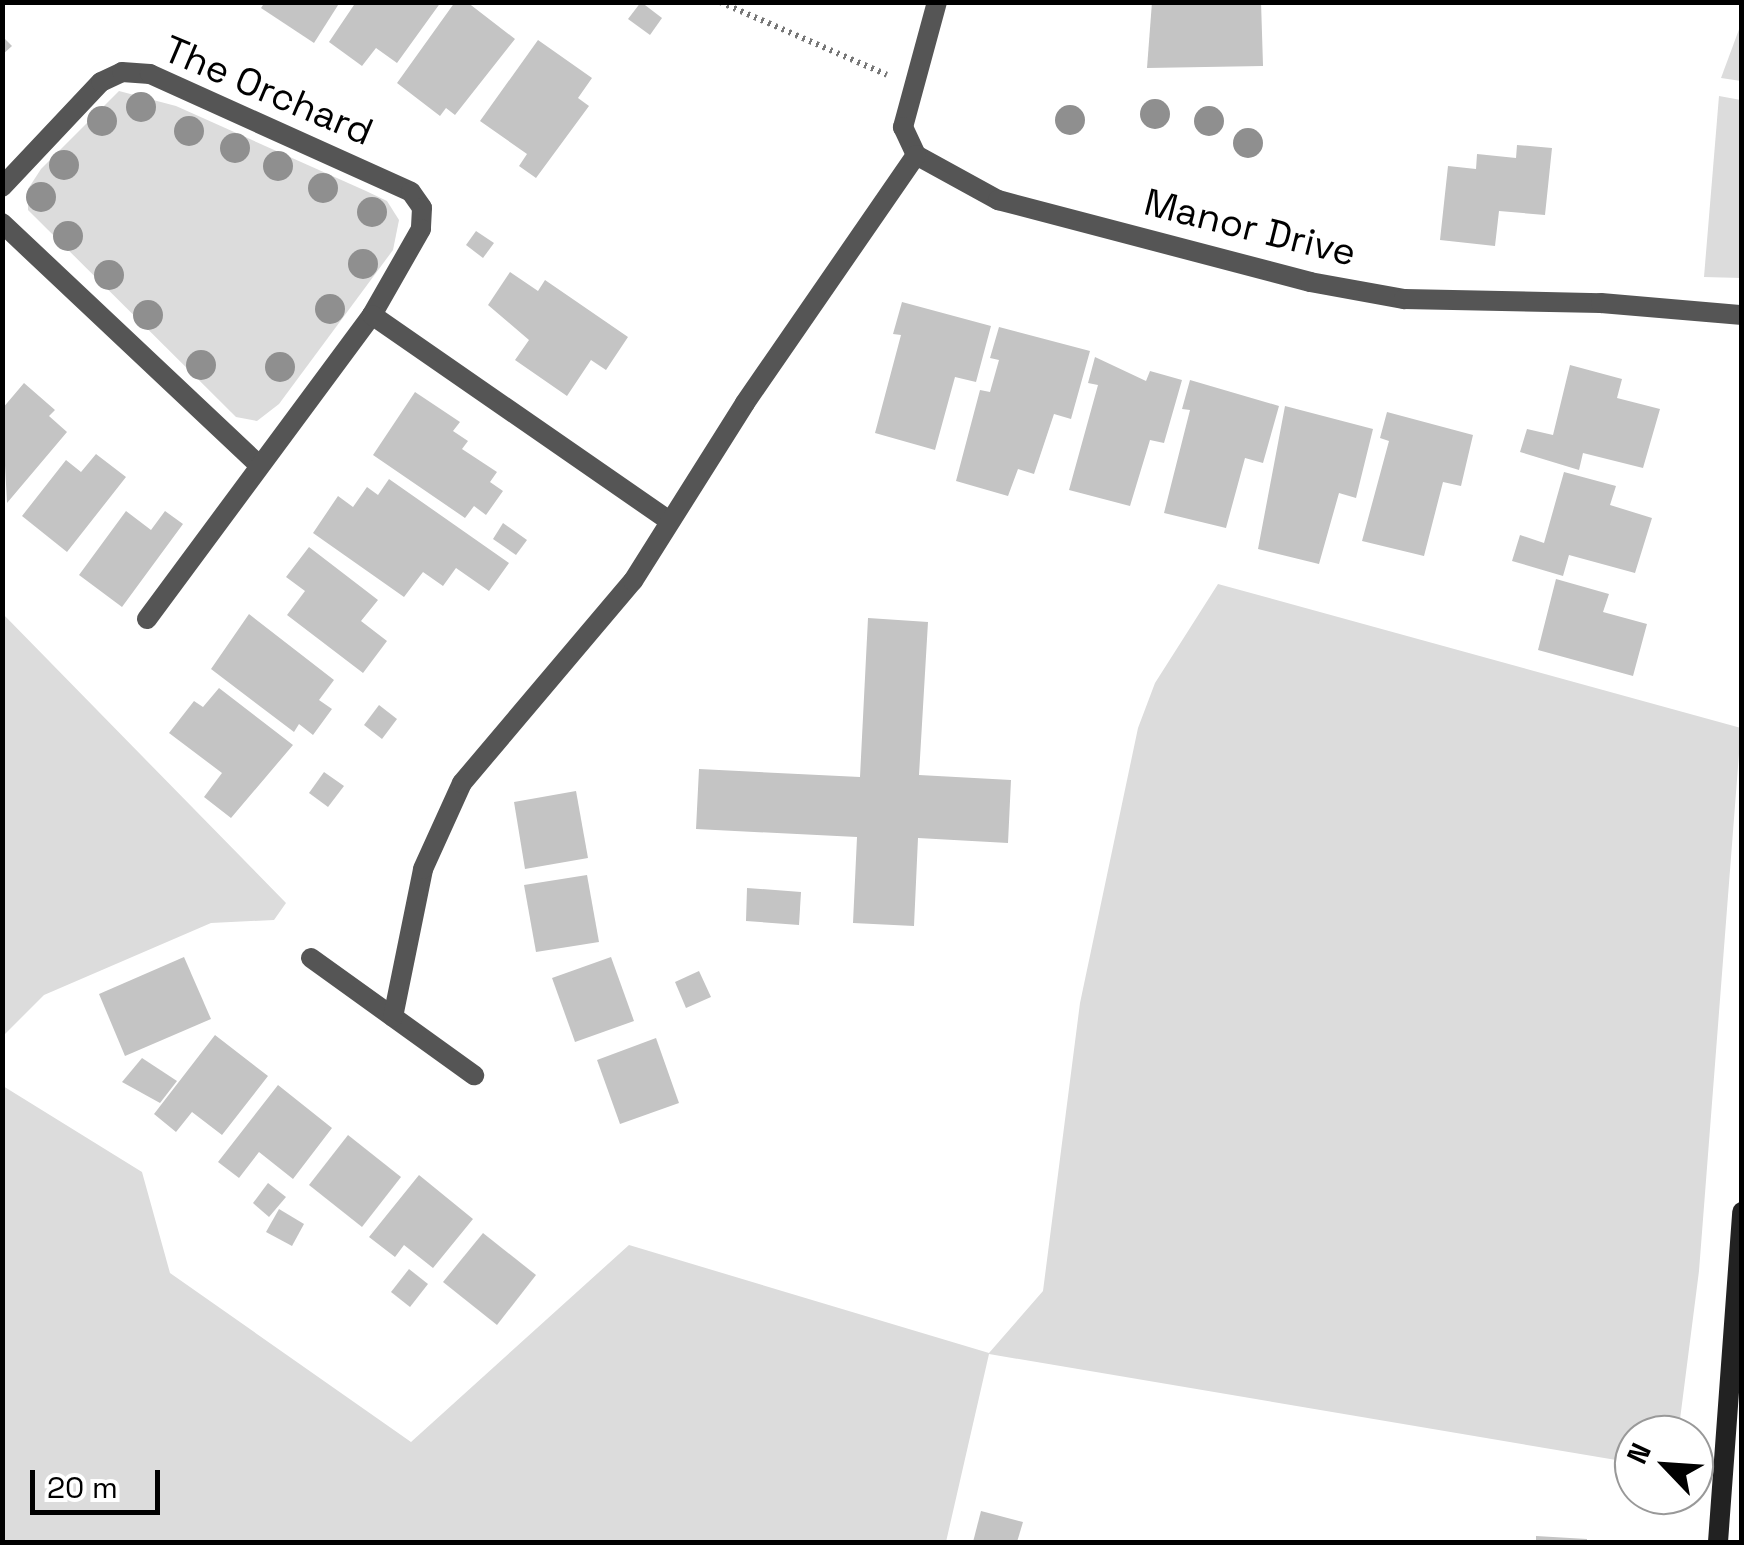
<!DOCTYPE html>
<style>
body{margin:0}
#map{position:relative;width:1744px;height:1545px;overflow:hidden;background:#fff;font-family:"Space Grotesk",sans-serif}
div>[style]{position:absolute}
.green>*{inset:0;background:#dcdcdc}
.building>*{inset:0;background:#c4c4c4}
.path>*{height:6px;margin-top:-3px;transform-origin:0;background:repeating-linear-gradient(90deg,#777 0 2.5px,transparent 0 7.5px)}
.minor>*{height:20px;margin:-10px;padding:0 10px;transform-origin:10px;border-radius:10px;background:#555}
.secondary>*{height:20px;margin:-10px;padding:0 10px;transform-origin:10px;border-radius:10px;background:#222}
.trees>*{width:30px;height:30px;margin:-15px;border-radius:50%;background:#8f8f8f}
span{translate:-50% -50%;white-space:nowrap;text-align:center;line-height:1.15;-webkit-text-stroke:9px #fff;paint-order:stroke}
.street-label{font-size:38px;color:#000}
.frame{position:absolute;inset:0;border:5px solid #000;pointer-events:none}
.north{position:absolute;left:1614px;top:1415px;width:100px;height:100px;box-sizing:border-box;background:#fff;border:2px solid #999;border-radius:50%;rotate:295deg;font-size:28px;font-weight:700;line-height:40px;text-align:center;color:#000}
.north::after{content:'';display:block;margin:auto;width:35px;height:45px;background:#000;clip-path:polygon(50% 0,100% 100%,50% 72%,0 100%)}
.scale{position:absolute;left:30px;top:1470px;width:130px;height:45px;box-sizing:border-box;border:5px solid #000;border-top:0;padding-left:12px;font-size:30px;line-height:35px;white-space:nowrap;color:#000;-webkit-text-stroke:8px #fff;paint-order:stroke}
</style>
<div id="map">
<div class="green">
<i style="clip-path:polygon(1741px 24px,1741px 81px,1721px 78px)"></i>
<i style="clip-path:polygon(119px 91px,176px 106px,366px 191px,387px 201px,399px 220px,393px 250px,279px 404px,257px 421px,236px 417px,28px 210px,28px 189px,41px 169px)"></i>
<i style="clip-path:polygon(1719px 96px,1741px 100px,1741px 278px,1704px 277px)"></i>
<i style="clip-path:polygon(1218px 584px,1741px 728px,1699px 1271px,1678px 1435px,1634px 1435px,1634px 1463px,989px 1354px,946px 1542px,3px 1542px,3px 1086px,142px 1172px,170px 1273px,411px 1442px,629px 1245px,989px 1353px,1043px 1291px,1080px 1003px,1138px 728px,1155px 683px)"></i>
<i style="clip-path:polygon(3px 614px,286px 903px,274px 920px,211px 923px,44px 995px,3px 1036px)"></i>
</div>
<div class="building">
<i style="clip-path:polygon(265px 2px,340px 2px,314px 43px,261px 8px)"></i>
<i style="clip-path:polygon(356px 2px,441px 2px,397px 63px,376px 48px,362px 66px,329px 42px)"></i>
<i style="clip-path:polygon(455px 2px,467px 2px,515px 39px,455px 115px,446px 108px,440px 116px,397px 83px)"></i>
<i style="clip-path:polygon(641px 2px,662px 18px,650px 35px,628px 19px)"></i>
<i style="clip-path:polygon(1152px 2px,1261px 2px,1263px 66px,1147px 68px)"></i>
<i style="clip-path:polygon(2px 36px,12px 46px,2px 55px)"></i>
<i style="clip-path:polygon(538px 40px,592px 78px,578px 98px,589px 106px,536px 178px,519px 166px,527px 154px,480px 121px)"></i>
<i style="clip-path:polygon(1517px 145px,1552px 148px,1545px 215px,1499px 211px,1495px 246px,1440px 240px,1448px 166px,1476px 169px,1477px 154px,1516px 158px)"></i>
<i style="clip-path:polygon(476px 231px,494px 243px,483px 258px,466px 245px)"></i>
<i style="clip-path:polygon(510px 272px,538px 291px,545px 280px,628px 337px,606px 370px,591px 360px,567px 396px,515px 360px,529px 340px,488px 305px)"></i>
<i style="clip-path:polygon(902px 302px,991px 326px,976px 382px,955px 377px,935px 450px,875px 433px,901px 335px,893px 334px)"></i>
<i style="clip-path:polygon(999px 327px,1090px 351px,1071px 419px,1054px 414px,1034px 474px,1018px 469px,1008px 496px,956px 481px,980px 390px,990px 392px,999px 360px,990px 358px)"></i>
<i style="clip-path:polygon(1095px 357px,1146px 381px,1150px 371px,1182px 380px,1164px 443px,1150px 440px,1130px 506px,1069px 490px,1098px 385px,1088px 383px)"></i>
<i style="clip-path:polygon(1570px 365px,1622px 379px,1617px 398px,1660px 409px,1643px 468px,1583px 453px,1579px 470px,1520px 452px,1527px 429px,1553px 435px)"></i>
<i style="clip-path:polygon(1190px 380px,1279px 406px,1263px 463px,1245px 458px,1226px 528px,1164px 513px,1190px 410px,1182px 409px)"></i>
<i style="clip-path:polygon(24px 383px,55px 410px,49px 416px,67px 432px,7px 503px,2px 409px)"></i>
<i style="clip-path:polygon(415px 392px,460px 422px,453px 431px,468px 441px,462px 449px,497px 472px,490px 482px,503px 491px,486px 515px,474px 506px,465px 518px,373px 455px)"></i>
<i style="clip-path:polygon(1285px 406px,1373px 429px,1356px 498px,1339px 493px,1319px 564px,1258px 549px)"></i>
<i style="clip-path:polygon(1387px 412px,1473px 435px,1461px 486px,1443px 482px,1424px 556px,1362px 541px,1389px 441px,1380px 438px)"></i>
<i style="clip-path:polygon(96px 454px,126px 477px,67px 552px,22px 516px,66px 460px,81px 472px)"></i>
<i style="clip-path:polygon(1564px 472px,1616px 486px,1610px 505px,1652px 518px,1635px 573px,1569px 555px,1563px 576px,1512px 561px,1520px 535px,1544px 543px)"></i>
<i style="clip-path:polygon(389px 479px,509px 563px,489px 591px,456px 568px,443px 586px,423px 572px,404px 597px,313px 533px,338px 496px,353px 507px,367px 487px,378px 495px)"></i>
<i style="clip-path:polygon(126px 511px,151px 530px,165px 511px,183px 524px,122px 607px,79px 575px)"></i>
<i style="clip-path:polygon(503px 523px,527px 540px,516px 555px,493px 539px)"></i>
<i style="clip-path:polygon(309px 547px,378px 600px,361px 621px,387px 641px,363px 673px,287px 615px,305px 591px,286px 577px)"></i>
<i style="clip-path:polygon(1556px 579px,1609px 594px,1603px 612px,1647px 624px,1633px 676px,1538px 650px)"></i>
<i style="clip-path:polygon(249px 614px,334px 680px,319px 700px,332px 709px,313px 735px,299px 724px,294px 732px,211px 669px)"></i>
<i style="clip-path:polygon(868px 618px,928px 622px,919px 775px,1011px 780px,1008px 843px,918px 838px,914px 926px,853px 923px,857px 837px,696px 829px,699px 769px,860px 777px)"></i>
<i style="clip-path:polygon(219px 688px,293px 745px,231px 818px,204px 797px,222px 773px,169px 733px,194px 701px,203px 707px)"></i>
<i style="clip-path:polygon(379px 705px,397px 719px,382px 739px,364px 725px)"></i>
<i style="clip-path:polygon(324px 772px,344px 786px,328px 807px,309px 793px)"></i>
<i style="clip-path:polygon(576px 791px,588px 858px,525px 869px,514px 802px)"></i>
<i style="clip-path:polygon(587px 875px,599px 942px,536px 952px,524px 885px)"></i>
<i style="clip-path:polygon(747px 888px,801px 892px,799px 925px,746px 921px)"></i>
<i style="clip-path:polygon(184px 957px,211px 1019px,125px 1056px,99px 994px)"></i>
<i style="clip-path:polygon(611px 957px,634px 1021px,575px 1042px,552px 978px)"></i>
<i style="clip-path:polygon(699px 971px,711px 997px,686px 1008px,675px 982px)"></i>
<i style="clip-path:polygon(215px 1035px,268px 1076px,222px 1135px,192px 1112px,176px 1132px,154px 1114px)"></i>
<i style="clip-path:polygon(656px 1038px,679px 1103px,620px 1124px,597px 1060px)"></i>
<i style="clip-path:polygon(142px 1058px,177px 1081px,160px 1103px,122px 1082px)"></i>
<i style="clip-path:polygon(278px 1085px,332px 1128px,293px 1179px,259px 1152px,239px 1178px,218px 1162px)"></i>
<i style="clip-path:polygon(348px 1135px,401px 1177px,362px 1227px,309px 1185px)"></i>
<i style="clip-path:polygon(419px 1175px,473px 1219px,433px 1268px,404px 1245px,395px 1257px,369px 1237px)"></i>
<i style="clip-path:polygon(268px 1183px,286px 1197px,269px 1217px,253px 1203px)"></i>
<i style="clip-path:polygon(279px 1209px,304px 1224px,292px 1246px,266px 1232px)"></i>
<i style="clip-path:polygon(483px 1233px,536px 1275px,497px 1325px,443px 1282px)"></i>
<i style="clip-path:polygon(409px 1269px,428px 1284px,410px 1307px,391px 1292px)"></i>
<i style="clip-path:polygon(981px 1511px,1023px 1522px,1017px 1542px,973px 1542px)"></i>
<i style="clip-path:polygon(1536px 1536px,1587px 1539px,1587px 1542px,1536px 1542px)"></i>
</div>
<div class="path">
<i style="left:720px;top:2px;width:182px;rotate:23.6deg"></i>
</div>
<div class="minor">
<i style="left:937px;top:2px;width:130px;rotate:105.2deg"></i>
<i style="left:903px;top:127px;width:31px;rotate:65deg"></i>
<i style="left:916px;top:155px;width:94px;rotate:28.8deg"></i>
<i style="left:998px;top:200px;width:323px;rotate:14.7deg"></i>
<i style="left:1310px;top:282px;width:96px;rotate:10.3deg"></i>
<i style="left:1404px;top:299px;width:197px;rotate:1.2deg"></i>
<i style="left:1601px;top:303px;width:142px;rotate:4.9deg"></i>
<i style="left:2px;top:187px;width:144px;rotate:-46.7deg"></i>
<i style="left:101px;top:82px;width:23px;rotate:-25deg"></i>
<i style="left:122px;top:72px;width:28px;rotate:4deg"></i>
<i style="left:150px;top:74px;width:286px;rotate:24.3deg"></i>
<i style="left:411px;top:192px;width:19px;rotate:55deg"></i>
<i style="left:422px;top:208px;width:21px;rotate:93deg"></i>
<i style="left:421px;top:229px;width:99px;rotate:119.7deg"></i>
<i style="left:2px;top:223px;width:353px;rotate:43.3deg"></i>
<i style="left:147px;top:619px;width:378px;rotate:-53.5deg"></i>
<i style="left:372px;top:315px;width:362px;rotate:34.7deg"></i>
<i style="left:311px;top:958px;width:201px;rotate:35.7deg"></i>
<i style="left:393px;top:1017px;width:151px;rotate:-78.5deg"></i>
<i style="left:423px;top:869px;width:94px;rotate:-65.6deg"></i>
<i style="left:462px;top:783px;width:265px;rotate:-49.8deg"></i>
<i style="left:633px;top:581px;width:210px;rotate:-57.8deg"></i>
<i style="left:745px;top:403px;width:301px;rotate:-55.4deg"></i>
</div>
<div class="secondary">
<i style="left:1718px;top:1542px;width:331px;rotate:-85.8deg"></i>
</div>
<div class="trees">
<i style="left:141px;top:107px"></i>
<i style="left:1155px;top:114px"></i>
<i style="left:1070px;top:120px"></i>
<i style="left:102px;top:121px"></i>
<i style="left:1209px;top:121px"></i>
<i style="left:189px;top:131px"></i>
<i style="left:1248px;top:143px"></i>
<i style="left:235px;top:148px"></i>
<i style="left:64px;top:165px"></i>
<i style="left:278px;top:166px"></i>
<i style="left:323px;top:188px"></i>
<i style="left:41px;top:197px"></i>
<i style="left:372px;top:212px"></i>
<i style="left:68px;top:236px"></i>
<i style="left:363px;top:264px"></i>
<i style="left:109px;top:275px"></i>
<i style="left:330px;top:309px"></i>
<i style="left:148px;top:315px"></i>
<i style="left:201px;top:365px"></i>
<i style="left:280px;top:367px"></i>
</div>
<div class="street-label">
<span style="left:268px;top:91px;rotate:23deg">The Orchard</span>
<span style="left:1250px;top:228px;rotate:14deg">Manor Drive</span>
</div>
<div class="frame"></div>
<div class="north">N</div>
<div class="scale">20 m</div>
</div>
